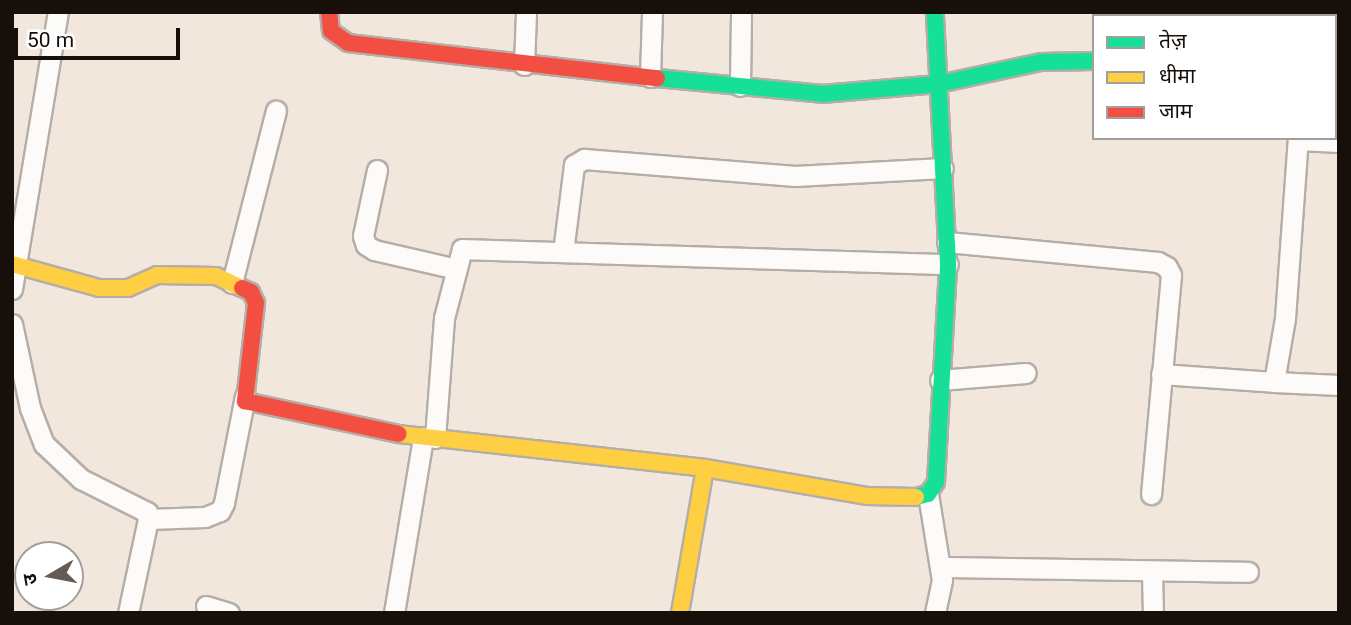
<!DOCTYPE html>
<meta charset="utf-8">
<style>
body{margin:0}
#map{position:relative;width:1351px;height:625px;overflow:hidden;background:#f2e7dd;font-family:Roboto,"Noto Sans Devanagari",sans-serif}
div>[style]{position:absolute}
.roads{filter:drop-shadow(2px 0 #b6aea6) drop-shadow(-2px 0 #b6aea6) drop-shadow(0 2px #b6aea6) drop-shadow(0 -2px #b6aea6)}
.street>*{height:19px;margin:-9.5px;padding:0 9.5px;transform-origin:9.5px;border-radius:9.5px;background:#fdfbfa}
.fast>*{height:16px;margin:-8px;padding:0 8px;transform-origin:8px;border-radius:8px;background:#16e098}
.slow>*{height:16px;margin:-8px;padding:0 8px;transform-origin:8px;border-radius:8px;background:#ffcf43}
.jam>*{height:16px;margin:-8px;padding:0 8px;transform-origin:8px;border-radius:8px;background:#f24e42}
span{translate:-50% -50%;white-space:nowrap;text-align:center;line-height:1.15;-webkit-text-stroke:5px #fff;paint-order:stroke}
.frame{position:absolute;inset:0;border:14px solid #160f0a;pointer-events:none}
.legend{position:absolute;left:1092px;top:14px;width:245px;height:126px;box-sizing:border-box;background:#fff;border:2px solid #a29f9d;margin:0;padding:9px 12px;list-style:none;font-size:21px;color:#160f0a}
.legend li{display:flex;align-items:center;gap:14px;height:35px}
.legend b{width:35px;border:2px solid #a29f9d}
.north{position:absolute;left:14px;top:541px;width:70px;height:70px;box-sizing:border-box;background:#fff;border:2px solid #a29f9d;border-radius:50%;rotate:260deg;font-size:19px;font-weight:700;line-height:28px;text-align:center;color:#160f0a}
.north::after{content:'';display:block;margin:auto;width:24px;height:32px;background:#635b54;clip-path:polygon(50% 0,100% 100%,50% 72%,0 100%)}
.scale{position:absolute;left:14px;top:28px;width:166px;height:32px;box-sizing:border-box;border:4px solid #160f0a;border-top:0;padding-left:9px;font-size:21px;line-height:24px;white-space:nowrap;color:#160f0a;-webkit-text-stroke:5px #fff;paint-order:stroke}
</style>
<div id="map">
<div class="roads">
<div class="street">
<i style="left:1304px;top:16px;width:4px;rotate:-90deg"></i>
<i style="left:524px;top:65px;width:53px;rotate:-87.8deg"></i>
<i style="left:650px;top:77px;width:65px;rotate:-88.2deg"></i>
<i style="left:740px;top:86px;width:74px;rotate:-89.2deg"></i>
<i style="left:1298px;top:140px;width:41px;rotate:2.8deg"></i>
<i style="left:377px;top:170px;width:67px;rotate:102deg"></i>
<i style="left:363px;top:236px;width:9px;rotate:72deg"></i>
<i style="left:366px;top:245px;width:9px;rotate:32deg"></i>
<i style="left:374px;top:250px;width:85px;rotate:12.9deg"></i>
<i style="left:947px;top:242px;width:212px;rotate:5.4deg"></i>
<i style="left:1158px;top:262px;width:10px;rotate:29deg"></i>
<i style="left:1167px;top:267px;width:9px;rotate:63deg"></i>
<i style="left:1171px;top:275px;width:220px;rotate:95.2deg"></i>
<i style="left:563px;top:252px;width:88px;rotate:-82.8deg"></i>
<i style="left:574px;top:165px;width:12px;rotate:-31deg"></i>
<i style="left:584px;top:159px;width:212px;rotate:4.6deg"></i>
<i style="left:795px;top:176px;width:148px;rotate:-3.1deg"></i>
<i style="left:232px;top:283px;width:178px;rotate:-75.7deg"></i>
<i style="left:12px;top:289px;width:281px;rotate:-80.6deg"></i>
<i style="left:12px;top:324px;width:86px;rotate:77.9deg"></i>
<i style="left:30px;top:408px;width:39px;rotate:69deg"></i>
<i style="left:44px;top:444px;width:51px;rotate:43.4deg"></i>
<i style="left:81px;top:479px;width:74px;rotate:26.6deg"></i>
<i style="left:147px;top:512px;width:7px;rotate:82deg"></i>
<i style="left:148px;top:519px;width:96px;rotate:102deg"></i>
<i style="left:1161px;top:374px;width:113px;rotate:4deg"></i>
<i style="left:1274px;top:382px;width:65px;rotate:-80.2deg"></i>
<i style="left:1285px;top:318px;width:180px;rotate:-85.9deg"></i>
<i style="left:940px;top:380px;width:86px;rotate:-4.7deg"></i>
<i style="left:1274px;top:382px;width:65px;rotate:2.6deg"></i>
<i style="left:435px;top:438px;width:120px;rotate:-85.7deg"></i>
<i style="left:444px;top:318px;width:71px;rotate:-75.4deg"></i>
<i style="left:462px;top:249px;width:486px;rotate:1.8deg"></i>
<i style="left:928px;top:494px;width:87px;rotate:80.8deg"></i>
<i style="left:942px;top:580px;width:34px;rotate:102deg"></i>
<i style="left:148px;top:519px;width:57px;rotate:-2deg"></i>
<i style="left:205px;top:517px;width:16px;rotate:-22deg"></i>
<i style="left:220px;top:511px;width:9px;rotate:-63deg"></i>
<i style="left:224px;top:503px;width:109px;rotate:-78.9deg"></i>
<i style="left:941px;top:567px;width:307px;rotate:0.9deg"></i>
<i style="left:1152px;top:573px;width:40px;rotate:88.6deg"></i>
<i style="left:206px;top:606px;width:24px;rotate:17deg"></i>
<i style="left:394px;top:613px;width:178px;rotate:-80.6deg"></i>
</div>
<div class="fast">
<i style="left:657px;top:78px;width:166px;rotate:5.5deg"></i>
<i style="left:822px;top:94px;width:117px;rotate:-4.9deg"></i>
<i style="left:939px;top:84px;width:104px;rotate:-12.2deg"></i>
<i style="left:1041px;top:62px;width:53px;rotate:-1.1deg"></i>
<i style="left:916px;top:497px;width:12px;rotate:-14deg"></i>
<i style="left:928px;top:494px;width:14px;rotate:-56deg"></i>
<i style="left:936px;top:482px;width:218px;rotate:-86.8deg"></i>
<i style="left:948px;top:264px;width:252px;rotate:-93deg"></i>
</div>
<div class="slow">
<i style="left:12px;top:264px;width:90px;rotate:15.4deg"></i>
<i style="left:99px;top:288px;width:29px"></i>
<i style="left:128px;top:288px;width:32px;rotate:-24deg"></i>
<i style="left:157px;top:275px;width:59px;rotate:1deg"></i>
<i style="left:216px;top:276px;width:29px;rotate:25deg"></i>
<i style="left:399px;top:434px;width:308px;rotate:6.3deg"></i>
<i style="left:680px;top:613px;width:147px;rotate:-80.2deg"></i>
<i style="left:705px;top:468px;width:164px;rotate:9.8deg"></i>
<i style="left:867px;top:496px;width:49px;rotate:1.2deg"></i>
</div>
<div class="jam">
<i style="left:329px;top:12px;width:19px;rotate:84deg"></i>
<i style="left:331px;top:31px;width:21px;rotate:35deg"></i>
<i style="left:348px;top:43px;width:311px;rotate:6.5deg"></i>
<i style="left:242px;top:288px;width:10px;rotate:24deg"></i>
<i style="left:251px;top:292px;width:12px;rotate:66deg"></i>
<i style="left:256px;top:303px;width:99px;rotate:96.4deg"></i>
<i style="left:245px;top:401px;width:157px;rotate:12.1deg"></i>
</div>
</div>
<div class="frame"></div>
<ul class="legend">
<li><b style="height:9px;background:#16e098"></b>तेज़</li>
<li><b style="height:9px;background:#ffcf43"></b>धीमा</li>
<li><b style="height:9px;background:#f24e42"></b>जाम</li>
</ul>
<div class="north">उ</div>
<div class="scale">50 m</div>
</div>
